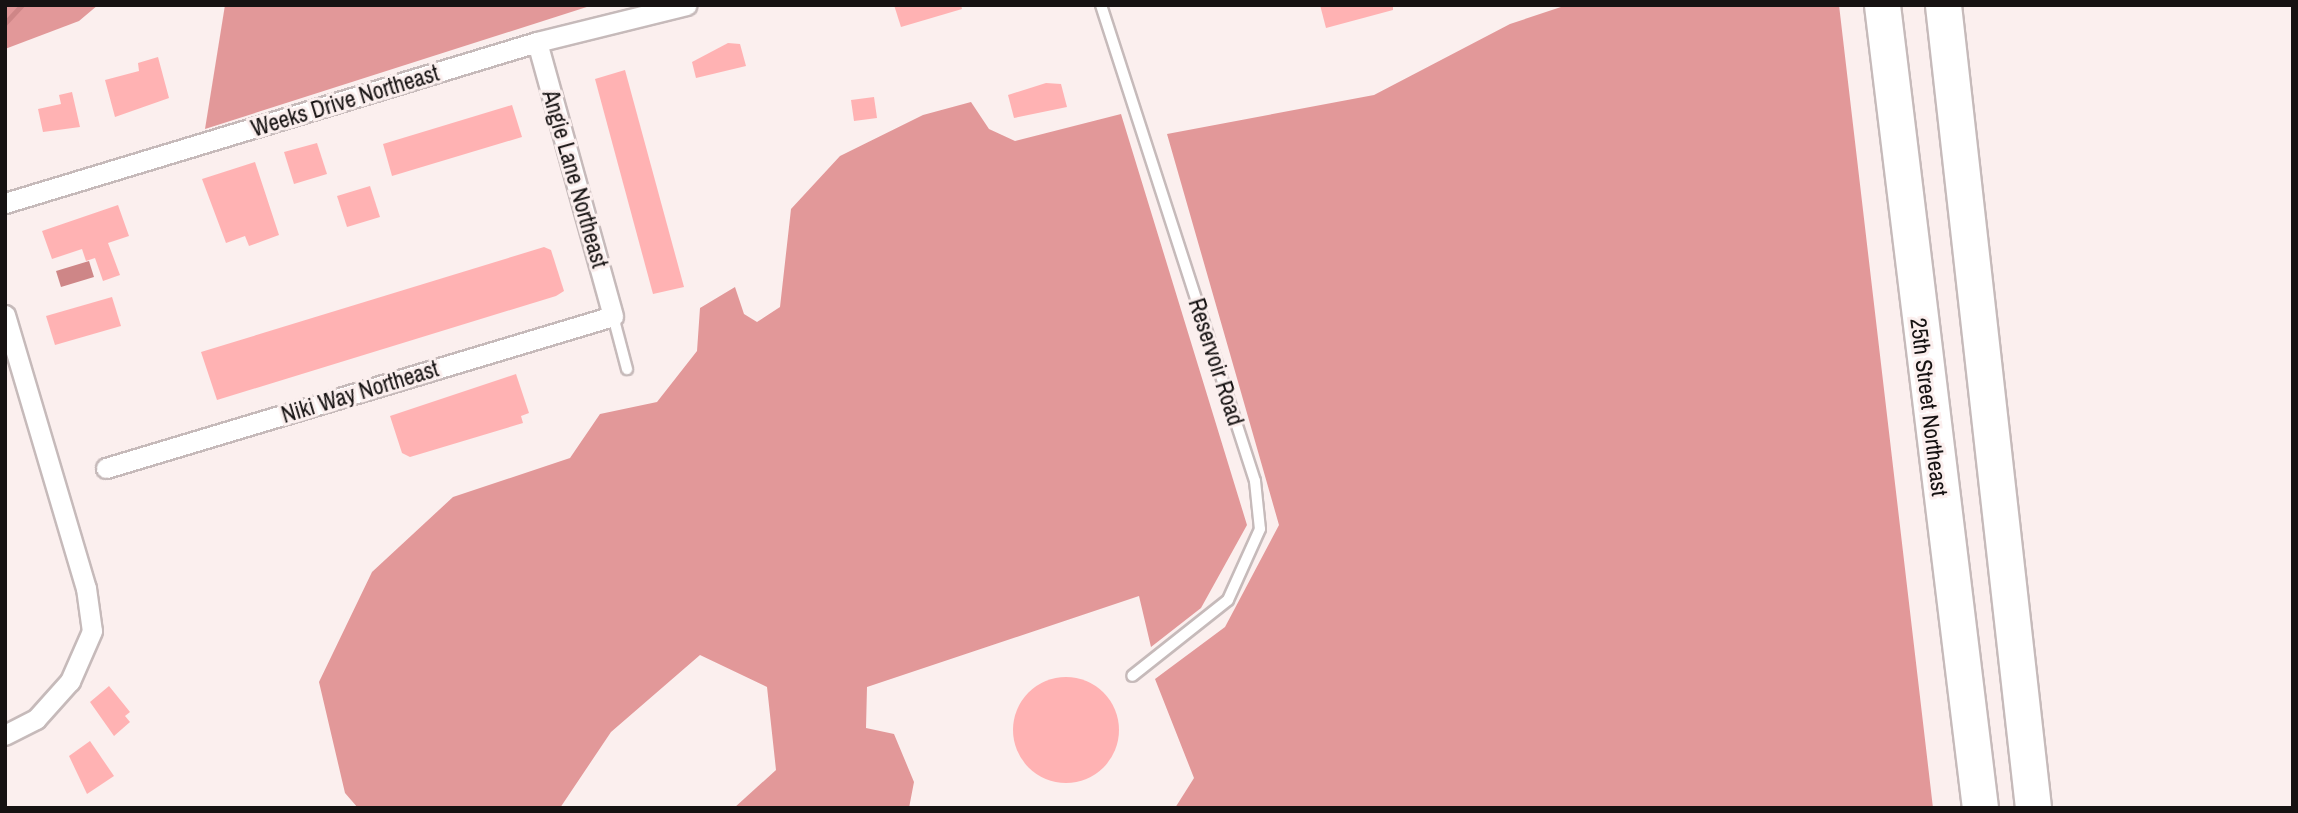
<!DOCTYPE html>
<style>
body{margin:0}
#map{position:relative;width:2298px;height:813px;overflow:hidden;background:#fbefee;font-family:"Archivo Narrow",sans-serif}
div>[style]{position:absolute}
.forest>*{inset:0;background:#e29899}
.water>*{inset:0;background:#ce8687}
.stream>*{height:5px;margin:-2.5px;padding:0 2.5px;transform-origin:2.5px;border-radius:2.5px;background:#ce8687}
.building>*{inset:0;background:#ffb2b3}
.round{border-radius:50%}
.roads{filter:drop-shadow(2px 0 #c6baba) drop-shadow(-2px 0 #c6baba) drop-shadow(0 2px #c6baba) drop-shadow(0 -2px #c6baba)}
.service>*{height:10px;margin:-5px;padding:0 5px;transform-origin:5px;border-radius:5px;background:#fff}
.minor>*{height:19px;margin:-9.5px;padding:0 9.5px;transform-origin:9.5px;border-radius:9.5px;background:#fff}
.motorway>*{height:35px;margin:-17.5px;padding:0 17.5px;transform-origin:17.5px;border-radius:17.5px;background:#fff}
span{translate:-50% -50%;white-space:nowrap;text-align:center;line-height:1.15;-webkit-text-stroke:6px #fbefee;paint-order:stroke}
.street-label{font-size:23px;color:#161212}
.frame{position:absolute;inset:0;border:7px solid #161212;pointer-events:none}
</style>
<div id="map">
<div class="forest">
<div style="clip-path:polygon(5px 5px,98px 5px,79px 21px,5px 49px)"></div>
<div style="clip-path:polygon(225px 5px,593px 5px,205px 129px)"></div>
<div style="clip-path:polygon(1567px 5px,1839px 5px,1933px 808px,1175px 808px,1194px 778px,1155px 679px,1225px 627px,1279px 525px,1167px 134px,1374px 95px,1510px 24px)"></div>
<div style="clip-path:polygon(971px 102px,989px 129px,1015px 141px,1121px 114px,1247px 525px,1201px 608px,1151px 647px,1139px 596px,867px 687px,866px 728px,894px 734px,914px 782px,909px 808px,734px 808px,776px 770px,767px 687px,700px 655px,611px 732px,560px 808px,358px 808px,345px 793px,319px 682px,372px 572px,453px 497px,570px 458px,600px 414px,657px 402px,697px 351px,700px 308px,735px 287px,744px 314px,757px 322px,780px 307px,791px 209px,840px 156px,923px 115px)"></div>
</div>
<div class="water">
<div style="clip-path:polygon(89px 261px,94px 277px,61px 287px,56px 271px)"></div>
</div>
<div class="stream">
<div style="left:5px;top:23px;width:25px;rotate:-47deg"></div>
</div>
<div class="building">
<div style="clip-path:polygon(894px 5px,961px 5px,962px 9px,901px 27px)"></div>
<div style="clip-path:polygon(1320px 5px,1393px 5px,1393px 10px,1326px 28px)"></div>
<div style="clip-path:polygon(728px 43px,740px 44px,746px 66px,696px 78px,692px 62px)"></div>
<div style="clip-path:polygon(158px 57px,169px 98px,115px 117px,105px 80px,139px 71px,138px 63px)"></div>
<div style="clip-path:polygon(625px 70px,684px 287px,653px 294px,595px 79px)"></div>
<div style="clip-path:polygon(1046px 83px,1061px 84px,1067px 107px,1014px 118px,1008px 95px)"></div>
<div style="clip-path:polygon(72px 92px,80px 127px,43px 132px,38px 109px,61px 104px,59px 95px)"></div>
<div style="clip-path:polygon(874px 97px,877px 118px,854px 121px,851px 100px)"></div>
<div style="clip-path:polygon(512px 105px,522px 137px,392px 176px,383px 144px)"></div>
<div style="clip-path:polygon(317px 143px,327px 174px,294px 184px,284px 152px)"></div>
<div style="clip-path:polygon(255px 162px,279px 235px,249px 246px,245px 236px,226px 243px,202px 179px)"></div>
<div style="clip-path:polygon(370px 186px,380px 217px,347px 227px,337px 196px)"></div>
<div style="clip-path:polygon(118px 205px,129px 236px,108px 243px,120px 275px,103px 281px,95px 258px,86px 261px,82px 249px,52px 259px,42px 231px)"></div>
<div style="clip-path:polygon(544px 247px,551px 250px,564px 291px,556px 296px,217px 400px,201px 352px)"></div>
<div style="clip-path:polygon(112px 297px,121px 326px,55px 345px,46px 316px)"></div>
<div style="clip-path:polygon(516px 374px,529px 413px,521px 416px,523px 423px,410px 457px,402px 453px,390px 416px)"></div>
<div class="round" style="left:1013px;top:677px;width:106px;height:106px"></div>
<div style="clip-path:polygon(109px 686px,130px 712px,125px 716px,130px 722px,114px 736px,90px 702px)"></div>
<div style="clip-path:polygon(90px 741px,114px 776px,87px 794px,69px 756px)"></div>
</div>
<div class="roads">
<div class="service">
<div style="left:1101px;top:5px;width:500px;rotate:72.07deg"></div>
<div style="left:1255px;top:481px;width:48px;rotate:84.1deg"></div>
<div style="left:1260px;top:529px;width:78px;rotate:114.3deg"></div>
<div style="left:1228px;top:600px;width:122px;rotate:141.6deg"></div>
<div style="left:613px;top:316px;width:55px;rotate:75.2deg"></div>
</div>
<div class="minor">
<div style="left:5px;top:203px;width:556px;rotate:-16.84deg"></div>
<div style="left:537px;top:42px;width:154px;rotate:-13.9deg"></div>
<div style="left:5px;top:315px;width:285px;rotate:73.5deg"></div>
<div style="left:86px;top:588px;width:43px;rotate:82.1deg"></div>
<div style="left:92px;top:631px;width:55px;rotate:113.7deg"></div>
<div style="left:70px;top:681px;width:51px;rotate:131.8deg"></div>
<div style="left:36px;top:719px;width:35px;rotate:153deg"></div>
<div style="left:106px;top:468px;width:529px;rotate:-16.69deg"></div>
<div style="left:613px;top:316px;width:284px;rotate:-105.5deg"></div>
</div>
<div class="motorway">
<div style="left:1882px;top:5px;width:809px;rotate:83.04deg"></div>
<div style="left:1943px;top:5px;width:808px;rotate:83.6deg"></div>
</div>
</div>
<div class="street-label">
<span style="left:345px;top:101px;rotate:-17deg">Weeks Drive Northeast</span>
<span style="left:575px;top:179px;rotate:74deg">Angie Lane Northeast</span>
<span style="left:1216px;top:362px;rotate:72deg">Reservoir Road</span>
<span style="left:360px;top:392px;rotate:-17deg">Niki Way Northeast</span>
<span style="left:1929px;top:407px;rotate:83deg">25th Street Northeast</span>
</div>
<div class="frame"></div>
</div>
